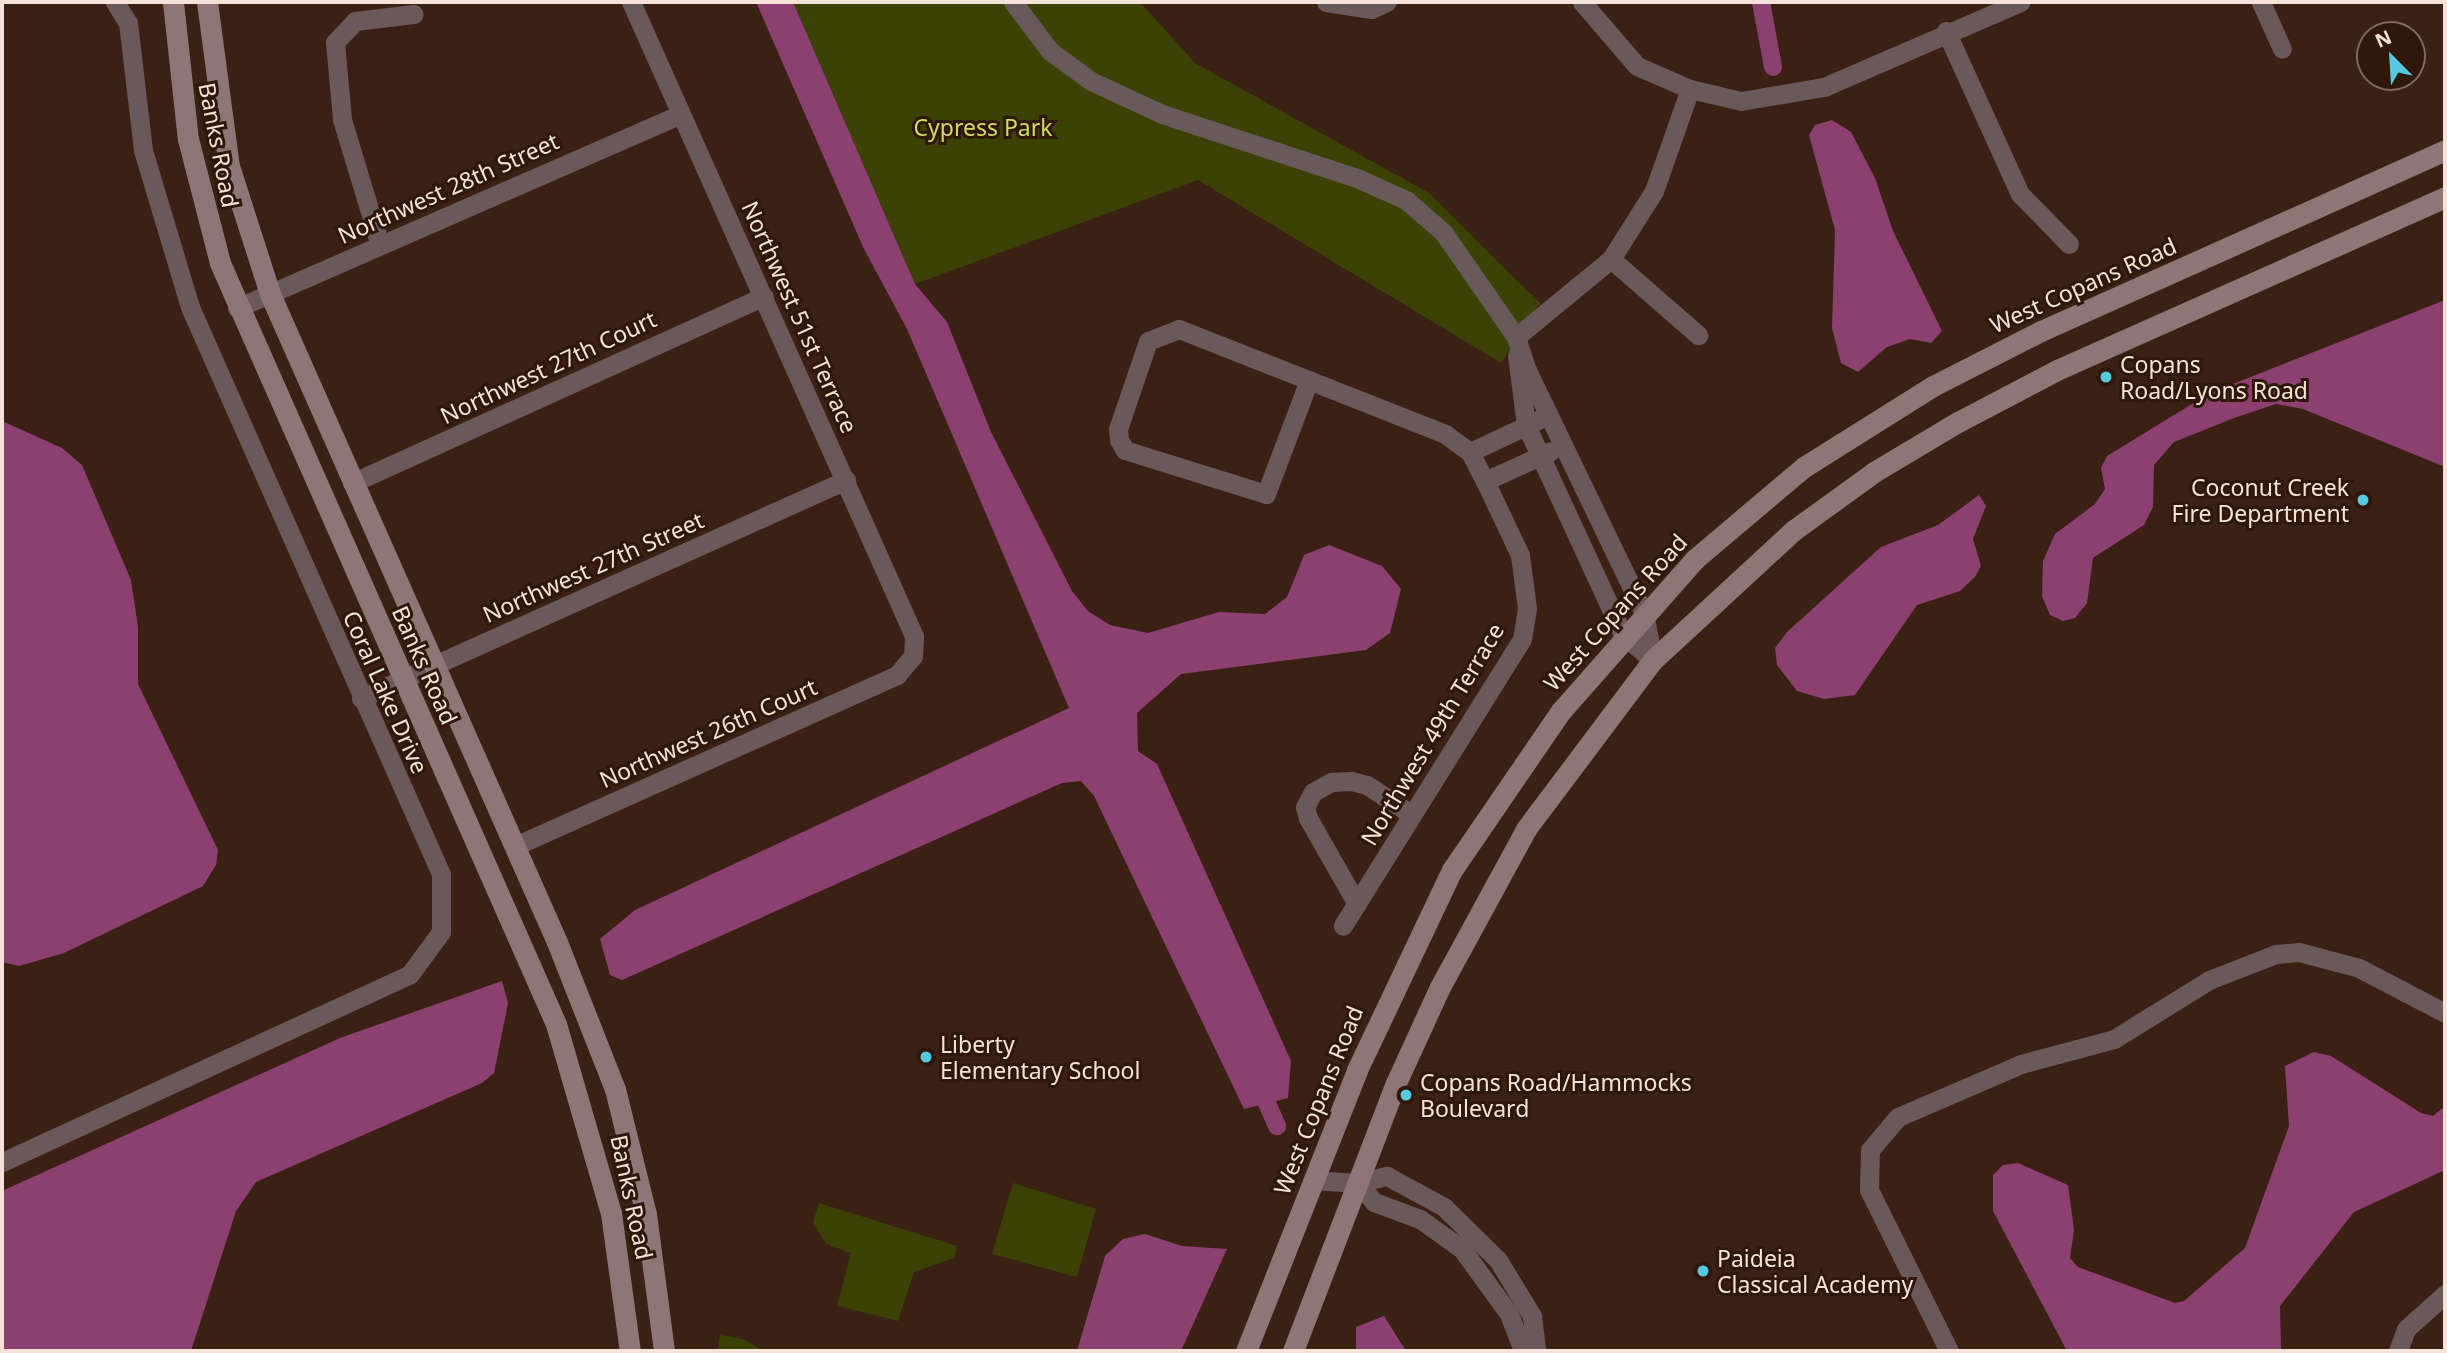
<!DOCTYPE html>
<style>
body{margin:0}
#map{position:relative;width:2447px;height:1353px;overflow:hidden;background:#3a2113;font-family:"Noto Sans",sans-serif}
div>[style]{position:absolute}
.green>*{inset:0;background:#3c4106}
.water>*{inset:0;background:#8b4070}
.canal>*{height:18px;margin:-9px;padding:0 9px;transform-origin:9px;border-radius:9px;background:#8b4070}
.street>*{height:19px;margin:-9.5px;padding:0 9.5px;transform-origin:9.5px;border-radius:9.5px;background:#69595a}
.secondary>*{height:21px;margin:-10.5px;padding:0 10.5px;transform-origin:10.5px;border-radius:10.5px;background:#8e7576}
.dots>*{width:19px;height:19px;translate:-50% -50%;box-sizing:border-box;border:4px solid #2f1709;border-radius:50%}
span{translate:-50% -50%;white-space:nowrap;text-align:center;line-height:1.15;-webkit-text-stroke:6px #2f1709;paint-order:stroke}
.park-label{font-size:23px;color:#cedc61}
.street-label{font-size:23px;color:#f5e3da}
.poi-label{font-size:23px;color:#f5e3da}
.left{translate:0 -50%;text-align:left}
.right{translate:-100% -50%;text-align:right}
.frame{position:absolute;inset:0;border:4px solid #f5e3da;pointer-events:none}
.north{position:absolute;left:2356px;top:21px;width:70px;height:70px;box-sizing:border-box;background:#2f1709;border:2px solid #7e695d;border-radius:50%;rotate:336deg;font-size:19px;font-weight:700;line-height:28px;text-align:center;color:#f5e3da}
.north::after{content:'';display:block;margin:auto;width:24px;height:32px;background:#56c9e1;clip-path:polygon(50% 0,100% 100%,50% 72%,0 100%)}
</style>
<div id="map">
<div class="green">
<div style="clip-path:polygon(793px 2px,1140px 2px,1195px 63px,1429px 193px,1540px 303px,1501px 363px,1198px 180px,915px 284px)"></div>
<div style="clip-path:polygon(1013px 1183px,1096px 1209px,1077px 1277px,992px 1254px)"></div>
<div style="clip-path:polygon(819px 1203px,957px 1246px,954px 1258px,914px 1272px,898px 1321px,837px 1306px,851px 1253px,826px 1244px,813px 1222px)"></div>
<div style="clip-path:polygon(720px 1335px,743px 1339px,764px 1351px,718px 1351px)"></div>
</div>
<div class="water">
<div style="clip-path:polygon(756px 2px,793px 2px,915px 284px,947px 322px,991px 432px,1072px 591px,1088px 611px,1110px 625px,1148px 633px,1219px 612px,1265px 614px,1287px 597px,1304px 555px,1329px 545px,1382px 566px,1401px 589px,1390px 633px,1366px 650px,1181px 674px,1137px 713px,1138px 751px,1157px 764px,1291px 1061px,1288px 1098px,1244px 1109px,1094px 796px,1081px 781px,1062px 783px,622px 980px,610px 975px,600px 939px,635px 910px,1069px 708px,907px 329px,864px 249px)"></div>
<div style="clip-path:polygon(1832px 120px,1851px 132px,1875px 178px,1893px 231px,1942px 331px,1931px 343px,1910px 339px,1887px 347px,1858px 372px,1841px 363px,1832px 328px,1835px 230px,1809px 135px,1815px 125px)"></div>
<div style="clip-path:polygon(2445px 300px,2445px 467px,2303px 409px,2276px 404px,2234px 418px,2174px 442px,2154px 465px,2153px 507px,2144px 525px,2093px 558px,2087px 603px,2075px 618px,2063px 621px,2050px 615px,2042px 596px,2043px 561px,2055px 534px,2095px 504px,2105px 489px,2101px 468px,2107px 456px,2210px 393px)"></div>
<div style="clip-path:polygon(2px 421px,62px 448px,82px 465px,131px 580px,138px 627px,138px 684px,218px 850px,216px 865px,203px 886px,64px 953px,19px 966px,2px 962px)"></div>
<div style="clip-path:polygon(1979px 495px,1986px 506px,1973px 539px,1981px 566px,1975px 577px,1960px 591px,1917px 605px,1855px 695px,1824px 699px,1797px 691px,1777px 665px,1775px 648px,1787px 632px,1881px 547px,1938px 525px)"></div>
<div style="clip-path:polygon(502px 981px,508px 1003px,494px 1073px,482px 1083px,256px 1182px,236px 1211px,191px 1351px,2px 1351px,2px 1191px,340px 1038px)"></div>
<div style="clip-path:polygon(2314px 1052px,2331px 1056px,2421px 1113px,2433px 1116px,2445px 1106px,2445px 1170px,2354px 1212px,2280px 1306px,2281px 1351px,2067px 1351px,1993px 1211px,1993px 1175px,2003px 1165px,2018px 1163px,2068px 1185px,2074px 1230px,2070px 1258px,2078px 1267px,2175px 1303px,2184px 1301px,2245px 1248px,2289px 1126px,2285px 1066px)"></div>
<div style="clip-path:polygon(1145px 1234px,1182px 1246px,1227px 1249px,1181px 1351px,1077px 1351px,1105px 1256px,1123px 1239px)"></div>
<div style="clip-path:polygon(1384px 1316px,1406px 1351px,1356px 1351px,1356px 1327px)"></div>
</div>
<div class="canal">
<div style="left:1761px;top:2px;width:66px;rotate:79.5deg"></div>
<div style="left:1259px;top:1085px;width:45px;rotate:66.3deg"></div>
</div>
<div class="street">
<div style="left:1013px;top:2px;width:61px;rotate:52.9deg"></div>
<div style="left:1050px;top:51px;width:51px;rotate:36.2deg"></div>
<div style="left:1091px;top:81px;width:78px;rotate:24.9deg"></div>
<div style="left:1162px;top:114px;width:205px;rotate:18.2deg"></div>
<div style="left:1357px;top:178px;width:54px;rotate:24.2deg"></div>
<div style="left:1406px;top:200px;width:49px;rotate:40.9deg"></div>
<div style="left:1443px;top:232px;width:128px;rotate:55.2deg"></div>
<div style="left:1516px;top:337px;width:35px;rotate:72deg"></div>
<div style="left:1527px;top:370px;width:270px;rotate:64.3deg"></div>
<div style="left:1644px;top:613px;width:48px;rotate:79.2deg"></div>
<div style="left:1326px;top:2px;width:46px;rotate:8.8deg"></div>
<div style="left:1371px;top:9px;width:17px;rotate:-24deg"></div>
<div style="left:1582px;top:2px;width:84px;rotate:49.3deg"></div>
<div style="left:1637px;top:66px;width:58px;rotate:23.5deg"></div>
<div style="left:1690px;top:89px;width:52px;rotate:13.2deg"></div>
<div style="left:1741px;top:101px;width:84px;rotate:-9.6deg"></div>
<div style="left:1824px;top:87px;width:214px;rotate:-23.4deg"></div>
<div style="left:2261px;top:2px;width:51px;rotate:65.9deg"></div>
<div style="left:1946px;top:31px;width:179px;rotate:65.6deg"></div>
<div style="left:2020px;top:194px;width:70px;rotate:45.6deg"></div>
<div style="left:380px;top:245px;width:132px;rotate:-106.8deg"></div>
<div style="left:342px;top:119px;width:77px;rotate:-95.2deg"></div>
<div style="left:335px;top:42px;width:29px;rotate:-46deg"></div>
<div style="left:355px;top:21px;width:59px;rotate:-6.8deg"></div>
<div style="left:1611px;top:259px;width:116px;rotate:41.1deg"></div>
<div style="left:237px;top:308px;width:484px;rotate:-23.6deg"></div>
<div style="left:1516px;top:337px;width:123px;rotate:-39.4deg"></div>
<div style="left:1611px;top:259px;width:80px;rotate:-57.7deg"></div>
<div style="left:1654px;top:191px;width:108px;rotate:-70.6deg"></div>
<div style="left:1517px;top:355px;width:71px;rotate:82.7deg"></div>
<div style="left:1526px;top:425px;width:231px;rotate:65.2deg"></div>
<div style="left:1623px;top:635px;width:39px;rotate:40deg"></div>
<div style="left:1309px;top:380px;width:122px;rotate:110.7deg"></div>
<div style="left:1266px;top:494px;width:148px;rotate:-162.7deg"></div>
<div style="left:1125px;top:450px;width:12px;rotate:-121deg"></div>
<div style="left:1119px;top:440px;width:11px;rotate:-95deg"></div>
<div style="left:1118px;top:429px;width:93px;rotate:-71.2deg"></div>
<div style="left:1148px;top:341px;width:33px;rotate:-21deg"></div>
<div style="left:1179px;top:329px;width:286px;rotate:21.5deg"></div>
<div style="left:1445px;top:434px;width:31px;rotate:36deg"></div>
<div style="left:1470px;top:452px;width:33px;rotate:63deg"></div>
<div style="left:1485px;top:481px;width:82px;rotate:64.7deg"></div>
<div style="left:1520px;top:555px;width:53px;rotate:82.5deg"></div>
<div style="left:1527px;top:608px;width:31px;rotate:99deg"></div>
<div style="left:1522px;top:639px;width:338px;rotate:122deg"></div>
<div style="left:1470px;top:452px;width:75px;rotate:-25.2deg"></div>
<div style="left:1485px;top:481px;width:72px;rotate:-24.4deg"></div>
<div style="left:352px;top:483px;width:452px;rotate:-24.4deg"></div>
<div style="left:361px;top:698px;width:532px;rotate:-24.2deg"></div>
<div style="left:515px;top:846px;width:419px;rotate:-24.1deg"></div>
<div style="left:897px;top:675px;width:25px;rotate:-50deg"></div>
<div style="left:913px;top:656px;width:20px;rotate:-87deg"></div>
<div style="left:914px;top:636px;width:694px;rotate:-114.05deg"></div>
<div style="left:1357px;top:904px;width:99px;rotate:-119.7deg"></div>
<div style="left:1308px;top:818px;width:11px;rotate:-105deg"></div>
<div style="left:1305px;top:807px;width:17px;rotate:-62deg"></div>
<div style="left:1313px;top:792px;width:21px;rotate:-29deg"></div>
<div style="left:1331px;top:782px;width:20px;rotate:-3deg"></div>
<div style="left:1351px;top:781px;width:16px;rotate:14deg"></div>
<div style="left:1367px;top:785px;width:54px;rotate:33.7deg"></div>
<div style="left:2px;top:1162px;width:449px;rotate:-24.7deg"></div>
<div style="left:410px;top:974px;width:52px;rotate:-53.6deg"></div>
<div style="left:441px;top:932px;width:58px;rotate:-90deg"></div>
<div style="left:441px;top:874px;width:620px;rotate:-113.88deg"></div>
<div style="left:190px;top:307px;width:164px;rotate:-106.7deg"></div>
<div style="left:143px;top:150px;width:128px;rotate:-96.7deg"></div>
<div style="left:128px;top:23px;width:25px;rotate:-122deg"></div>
<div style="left:1313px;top:1180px;width:45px;rotate:3.8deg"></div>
<div style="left:1358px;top:1183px;width:30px;rotate:-14deg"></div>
<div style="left:1387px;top:1176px;width:65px;rotate:28.5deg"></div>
<div style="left:1444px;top:1207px;width:76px;rotate:44.5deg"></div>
<div style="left:1498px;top:1260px;width:66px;rotate:58.7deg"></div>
<div style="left:1532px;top:1316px;width:35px;rotate:83deg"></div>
<div style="left:1358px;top:1183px;width:25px;rotate:50deg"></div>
<div style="left:1374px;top:1202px;width:49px;rotate:20.3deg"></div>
<div style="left:1420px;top:1219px;width:52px;rotate:35.5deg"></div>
<div style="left:1462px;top:1249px;width:80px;rotate:54.1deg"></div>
<div style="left:1509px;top:1314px;width:40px;rotate:69deg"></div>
<div style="left:1949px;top:1351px;width:180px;rotate:-116.4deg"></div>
<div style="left:1869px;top:1190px;width:40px;rotate:-88.6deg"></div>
<div style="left:1870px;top:1150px;width:43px;rotate:-49.7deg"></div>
<div style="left:1898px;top:1117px;width:134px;rotate:-23.3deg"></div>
<div style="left:2021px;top:1064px;width:96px;rotate:-15deg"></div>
<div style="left:2114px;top:1039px;width:112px;rotate:-31.8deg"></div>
<div style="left:2209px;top:980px;width:72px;rotate:-21.2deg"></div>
<div style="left:2276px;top:954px;width:23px;rotate:-5deg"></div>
<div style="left:2299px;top:952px;width:62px;rotate:14.9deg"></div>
<div style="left:2359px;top:968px;width:97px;rotate:27.6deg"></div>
<div style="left:2398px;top:1351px;width:23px;rotate:-70deg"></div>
<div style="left:2406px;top:1329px;width:52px;rotate:-41.9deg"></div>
</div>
<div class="secondary">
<div style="left:173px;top:2px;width:138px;rotate:83.8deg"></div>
<div style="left:188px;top:139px;width:128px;rotate:75.5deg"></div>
<div style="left:220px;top:263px;width:832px;rotate:66.18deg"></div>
<div style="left:556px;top:1024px;width:197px;rotate:73.8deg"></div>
<div style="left:611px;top:1213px;width:139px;rotate:82.2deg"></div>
<div style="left:207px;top:2px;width:165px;rotate:82.4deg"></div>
<div style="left:229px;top:166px;width:134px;rotate:72.2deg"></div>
<div style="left:270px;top:294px;width:709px;rotate:66.11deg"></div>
<div style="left:557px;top:942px;width:158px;rotate:68.5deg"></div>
<div style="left:615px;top:1089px;width:129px;rotate:76.1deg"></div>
<div style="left:646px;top:1214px;width:138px;rotate:82.5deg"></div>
<div style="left:1246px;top:1351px;width:302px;rotate:-68.4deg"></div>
<div style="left:1357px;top:1070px;width:221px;rotate:-64.6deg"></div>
<div style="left:1452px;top:870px;width:193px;rotate:-55.6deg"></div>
<div style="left:1561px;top:711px;width:203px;rotate:-48.6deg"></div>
<div style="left:1695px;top:559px;width:143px;rotate:-40.2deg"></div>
<div style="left:1804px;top:467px;width:152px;rotate:-32.1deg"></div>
<div style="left:1933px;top:386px;width:121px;rotate:-27deg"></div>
<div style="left:2041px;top:331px;width:443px;rotate:-24.1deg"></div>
<div style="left:1293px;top:1351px;width:287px;rotate:-69deg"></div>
<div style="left:1396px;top:1083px;width:106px;rotate:-65.4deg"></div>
<div style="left:1440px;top:987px;width:180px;rotate:-61.4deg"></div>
<div style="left:1526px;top:829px;width:211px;rotate:-53.1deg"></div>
<div style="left:1653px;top:660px;width:192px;rotate:-42.7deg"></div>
<div style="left:1794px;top:530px;width:99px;rotate:-35.9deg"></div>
<div style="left:1874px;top:472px;width:98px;rotate:-30.8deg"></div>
<div style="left:1958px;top:422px;width:112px;rotate:-27.7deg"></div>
<div style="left:2057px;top:370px;width:425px;rotate:-24deg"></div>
</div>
<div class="dots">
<div style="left:2106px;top:377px;background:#56c9e1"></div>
<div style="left:2363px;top:500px;background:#56c9e1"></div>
<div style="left:926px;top:1057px;background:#56c9e1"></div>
<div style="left:1406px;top:1095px;background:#56c9e1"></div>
<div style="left:1703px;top:1271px;background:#56c9e1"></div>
</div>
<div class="park-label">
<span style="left:983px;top:127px">Cypress Park</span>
</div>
<div class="street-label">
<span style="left:219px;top:145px;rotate:79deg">Banks Road</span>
<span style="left:448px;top:188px;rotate:-24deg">Northwest 28th Street</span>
<span style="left:2083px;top:285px;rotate:-24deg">West Copans Road</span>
<span style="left:800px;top:317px;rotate:66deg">Northwest 51st Terrace</span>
<span style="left:548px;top:367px;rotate:-25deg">Northwest 27th Court</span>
<span style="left:593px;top:567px;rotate:-24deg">Northwest 27th Street</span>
<span style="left:1615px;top:612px;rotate:-48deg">West Copans Road</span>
<span style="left:425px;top:665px;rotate:66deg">Banks Road</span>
<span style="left:386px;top:692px;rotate:66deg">Coral Lake Drive</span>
<span style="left:708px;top:733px;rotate:-24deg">Northwest 26th Court</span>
<span style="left:1432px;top:734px;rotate:-59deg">Northwest 49th Terrace</span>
<span style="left:1318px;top:1100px;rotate:-68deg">West Copans Road</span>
<span style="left:632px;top:1197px;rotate:78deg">Banks Road</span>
</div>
<div class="poi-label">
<span class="left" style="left:2120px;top:377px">Copans<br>Road/Lyons Road</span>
<span class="right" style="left:2349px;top:500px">Coconut Creek<br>Fire Department</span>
<span class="left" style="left:940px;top:1057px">Liberty<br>Elementary School</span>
<span class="left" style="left:1420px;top:1095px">Copans Road/Hammocks<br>Boulevard</span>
<span class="left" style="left:1717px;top:1271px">Paideia<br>Classical Academy</span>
</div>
<div class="frame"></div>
<div class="north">N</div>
</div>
